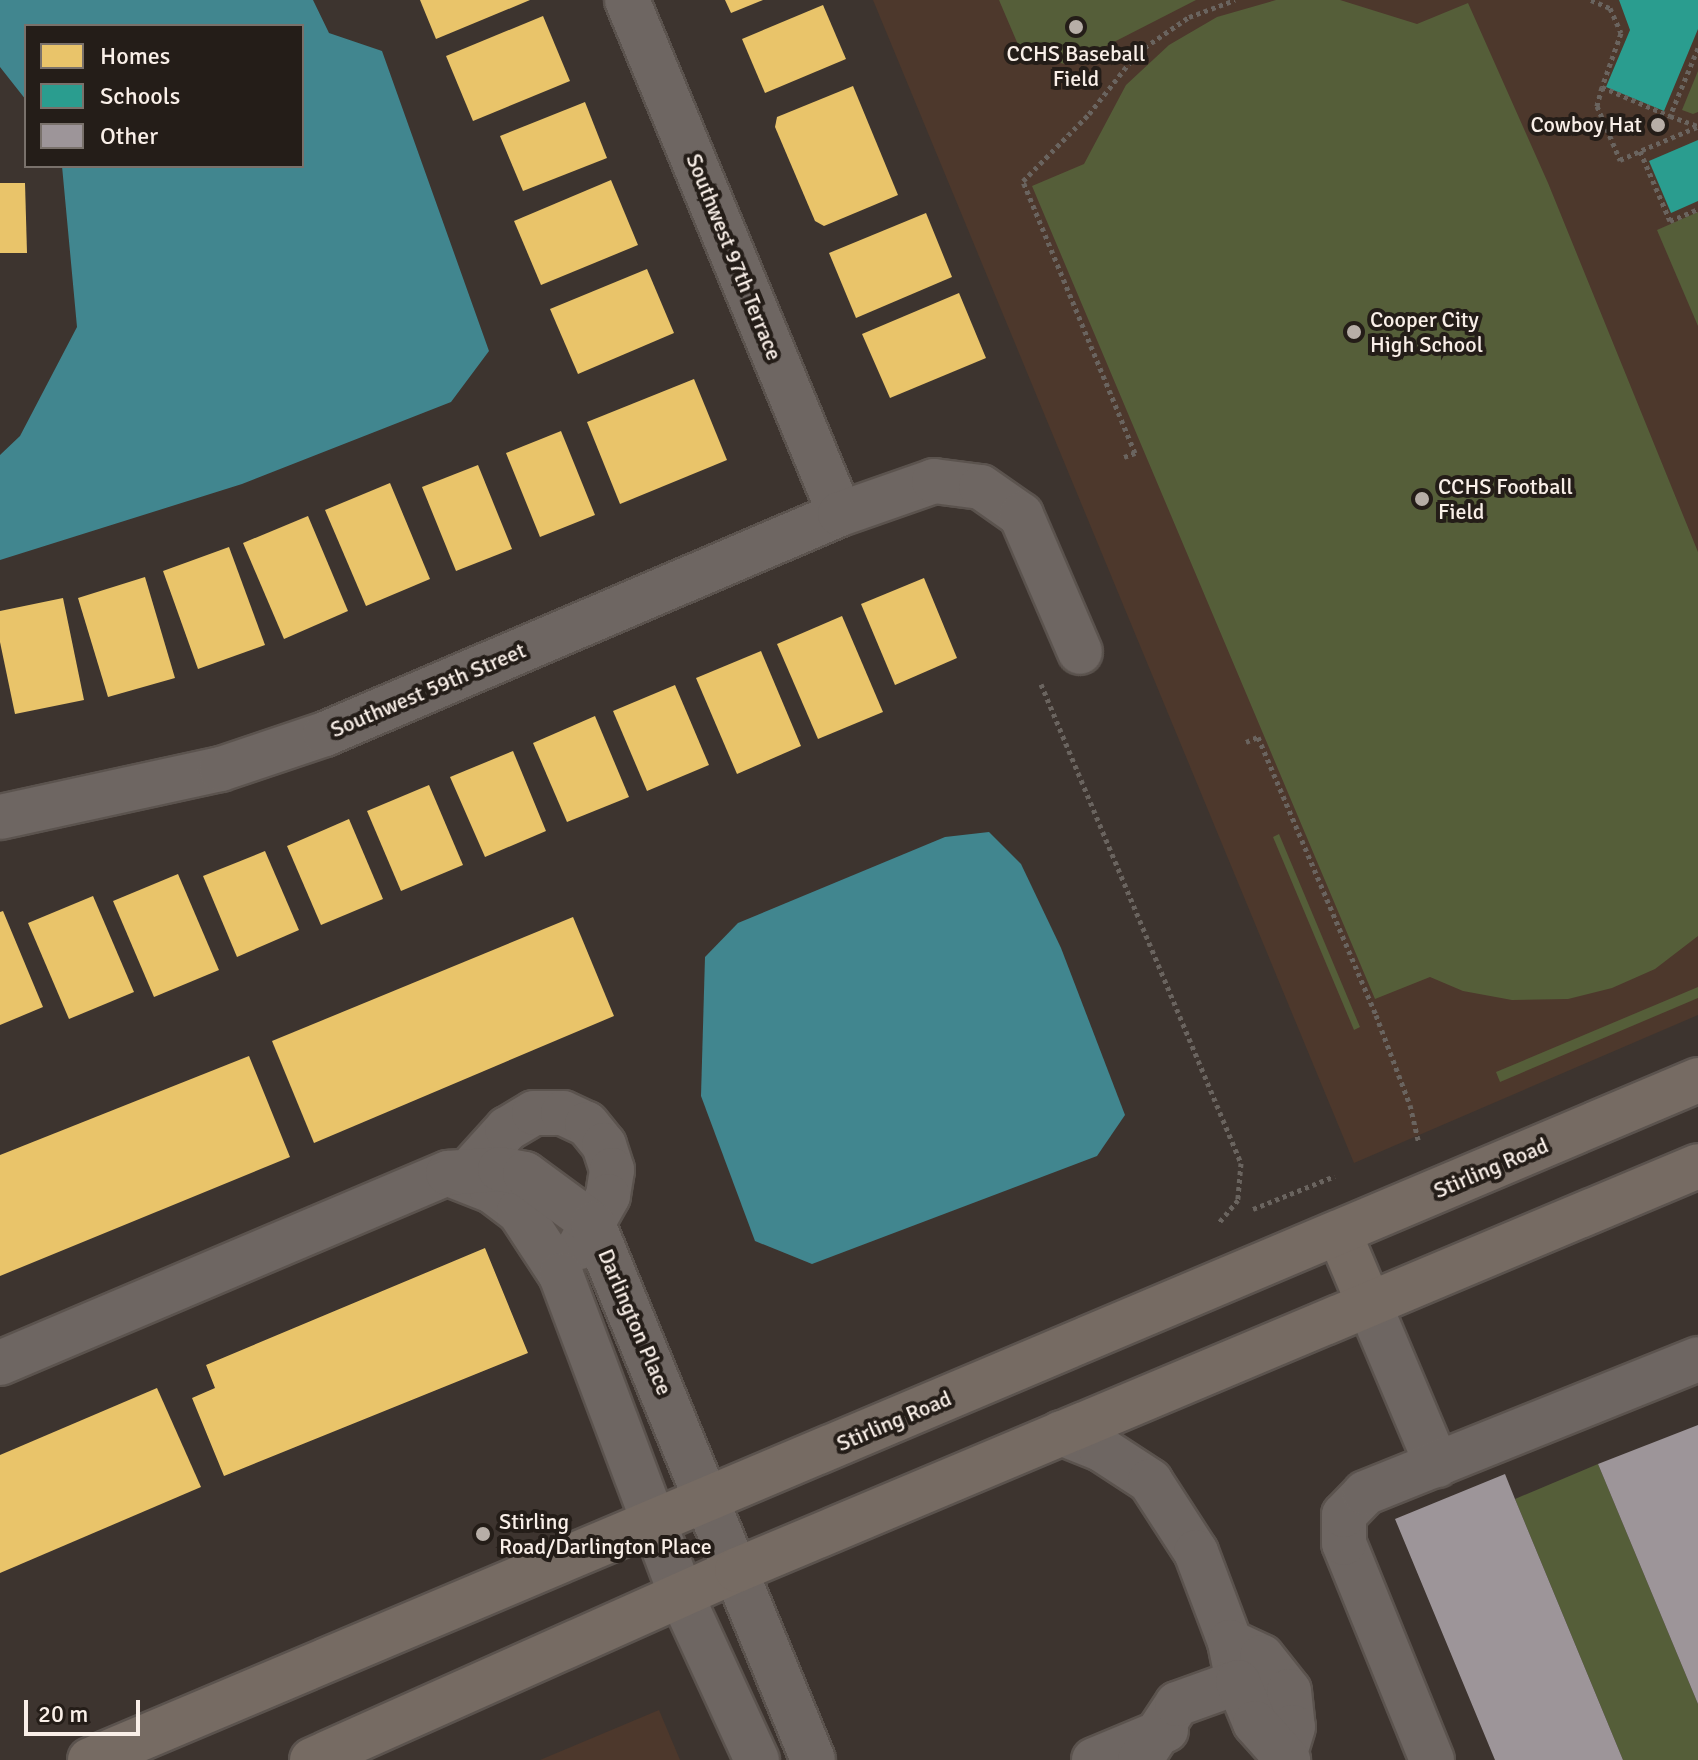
<!DOCTYPE html>
<style>
body{margin:0}
#map{position:relative;width:1698px;height:1760px;overflow:hidden;background:#3d342f;font-family:Signika,sans-serif}
div>[style]{position:absolute}
.built>*{inset:0;background:#4d382c}
.green>*{inset:0;background:#555e39}
.water>*{inset:0;background:#41868f}
.homes>*{inset:0;background:#e9c46a}
.schools>*{inset:0;background:#2a9d8f}
.building>*{inset:0;background:#9d9599}
.path>*{height:5px;margin-top:-2.5px;transform-origin:0;background:repeating-linear-gradient(90deg,#6a645f 0 4px,transparent 0 8px)}
.roads{filter:drop-shadow(2px 0 #5b534e) drop-shadow(-2px 0 #5b534e) drop-shadow(0 2px #5b534e) drop-shadow(0 -2px #5b534e)}
.minor>*{height:44px;margin:-22px;padding:0 22px;transform-origin:22px;border-radius:22px;background:#6e6662}
.major>*{height:44px;margin:-22px;padding:0 22px;transform-origin:22px;border-radius:22px;background:#766b63}
.dots>*{width:22px;height:22px;translate:-50% -50%;box-sizing:border-box;border:4px solid #241d18;border-radius:50%}
span{translate:-50% -50%;white-space:nowrap;text-align:center;line-height:1.15;-webkit-text-stroke:8px #241d18;paint-order:stroke}
.poi-label{font-size:22px;color:#f9efe8}
.right{translate:-100% -50%;text-align:right}
.left{translate:0 -50%;text-align:left}
.street-label{font-size:22px;color:#f9efe8}
.legend{position:absolute;left:24px;top:24px;width:280px;height:144px;box-sizing:border-box;background:#241d18;border:2px solid #79716b;margin:0;padding:10px 14px;list-style:none;font-size:24px;color:#f9efe8}
.legend li{display:flex;align-items:center;gap:16px;height:40px}
.legend b{width:40px;border:2px solid #79716b}
.scale{position:absolute;left:24px;top:1700px;width:116px;height:36px;box-sizing:border-box;border:4px solid #f9efe8;border-top:0;padding-left:10px;font-size:24px;line-height:28px;white-space:nowrap;color:#f9efe8;-webkit-text-stroke:6px #241d18;paint-order:stroke}
</style>
<div id="map">
<div class="built">
<div style="clip-path:polygon(873px 0,1698px 0,1698px 1015px,1354px 1163px)"></div>
<div style="clip-path:polygon(659px 1710px,680px 1760px,540px 1760px)"></div>
</div>
<div class="green">
<div style="clip-path:polygon(999px 0,1196px 0,1069px 65px,1022px 54px)"></div>
<div style="clip-path:polygon(1276px 0,1340px 0,1417px 24px,1468px 3px,1548px 183px,1698px 552px,1698px 936px,1655px 969px,1612px 988px,1568px 999px,1512px 1000px,1463px 991px,1430px 977px,1375px 999px,1032px 186px,1084px 164px,1126px 85px,1169px 45px,1217px 17px)"></div>
<div style="clip-path:polygon(1698px 71px,1698px 112px,1693px 114px,1682px 110px)"></div>
<div style="clip-path:polygon(1698px 212px,1698px 326px,1657px 230px)"></div>
<div style="clip-path:polygon(1279px 834px,1360px 1027px,1354px 1030px,1273px 837px)"></div>
<div style="clip-path:polygon(1698px 987px,1698px 998px,1500px 1082px,1496px 1072px)"></div>
<div style="clip-path:polygon(1598px 1464px,1698px 1704px,1698px 1760px,1623px 1760px,1515px 1499px)"></div>
</div>
<div class="water">
<div style="clip-path:polygon(0 0,313px 0,329px 33px,382px 51px,489px 351px,451px 402px,242px 484px,0 560px,0 455px,20px 436px,77px 327px,62px 166px,302px 166px,302px 26px,26px 26px,26px 100px,0 67px)"></div>
<div style="clip-path:polygon(989px 832px,1021px 864px,1061px 948px,1125px 1115px,1097px 1156px,812px 1264px,755px 1241px,701px 1096px,705px 957px,738px 923px,945px 837px)"></div>
</div>
<div class="homes">
<div style="clip-path:polygon(420px 0,530px 0,436px 39px)"></div>
<div style="clip-path:polygon(725px 0,763px 0,731px 13px)"></div>
<div style="clip-path:polygon(823px 5px,846px 59px,765px 93px,742px 39px)"></div>
<div style="clip-path:polygon(543px 16px,570px 81px,473px 121px,446px 56px)"></div>
<div style="clip-path:polygon(853px 86px,898px 195px,824px 226px,815px 221px,775px 127px,777px 117px)"></div>
<div style="clip-path:polygon(585px 102px,607px 158px,523px 191px,500px 136px)"></div>
<div style="clip-path:polygon(611px 180px,638px 245px,541px 285px,514px 221px)"></div>
<div style="clip-path:polygon(0 183px,25px 183px,27px 253px,0 253px)"></div>
<div style="clip-path:polygon(926px 213px,952px 277px,856px 318px,829px 253px)"></div>
<div style="clip-path:polygon(647px 269px,674px 333px,578px 374px,550px 309px)"></div>
<div style="clip-path:polygon(959px 293px,986px 358px,890px 398px,862px 334px)"></div>
<div style="clip-path:polygon(694px 379px,727px 460px,620px 504px,587px 422px)"></div>
<div style="clip-path:polygon(561px 431px,595px 515px,540px 537px,506px 453px)"></div>
<div style="clip-path:polygon(478px 465px,512px 549px,456px 571px,422px 487px)"></div>
<div style="clip-path:polygon(390px 483px,430px 579px,366px 606px,325px 510px)"></div>
<div style="clip-path:polygon(308px 516px,348px 611px,284px 639px,243px 543px)"></div>
<div style="clip-path:polygon(229px 547px,265px 645px,198px 669px,163px 571px)"></div>
<div style="clip-path:polygon(145px 577px,175px 678px,108px 697px,78px 598px)"></div>
<div style="clip-path:polygon(924px 578px,957px 658px,895px 685px,861px 604px)"></div>
<div style="clip-path:polygon(63px 598px,84px 700px,15px 714px,0 642px,0 611px)"></div>
<div style="clip-path:polygon(842px 616px,883px 712px,818px 739px,777px 644px)"></div>
<div style="clip-path:polygon(761px 651px,801px 746px,737px 774px,696px 678px)"></div>
<div style="clip-path:polygon(675px 685px,709px 765px,647px 791px,613px 711px)"></div>
<div style="clip-path:polygon(595px 716px,629px 797px,567px 822px,533px 743px)"></div>
<div style="clip-path:polygon(513px 751px,546px 831px,485px 857px,450px 777px)"></div>
<div style="clip-path:polygon(429px 785px,463px 865px,401px 891px,367px 811px)"></div>
<div style="clip-path:polygon(349px 819px,383px 899px,321px 925px,287px 846px)"></div>
<div style="clip-path:polygon(265px 851px,299px 930px,237px 957px,203px 876px)"></div>
<div style="clip-path:polygon(178px 874px,219px 970px,154px 997px,113px 901px)"></div>
<div style="clip-path:polygon(93px 896px,134px 992px,69px 1019px,28px 923px)"></div>
<div style="clip-path:polygon(3px 911px,43px 1007px,0 1025px,0 912px)"></div>
<div style="clip-path:polygon(573px 917px,614px 1016px,314px 1143px,272px 1041px)"></div>
<div style="clip-path:polygon(249px 1056px,290px 1157px,0 1276px,0 1155px)"></div>
<div style="clip-path:polygon(485px 1248px,528px 1353px,224px 1476px,192px 1398px,215px 1388px,206px 1365px)"></div>
<div style="clip-path:polygon(157px 1388px,201px 1487px,0 1573px,0 1455px)"></div>
</div>
<div class="schools">
<div style="clip-path:polygon(1619px 0,1698px 0,1698px 29px,1664px 111px,1606px 87px,1630px 30px)"></div>
<div style="clip-path:polygon(1698px 140px,1698px 201px,1671px 213px,1649px 161px)"></div>
</div>
<div class="building">
<div style="clip-path:polygon(1698px 1425px,1698px 1704px,1598px 1464px)"></div>
<div style="clip-path:polygon(1505px 1474px,1515px 1499px,1623px 1760px,1495px 1760px,1395px 1519px)"></div>
</div>
<div class="path">
<div style="left:1591px;top:0;width:21px;rotate:23deg"></div>
<div style="left:1610px;top:8px;width:27px;rotate:66deg"></div>
<div style="left:1621px;top:33px;width:57px;rotate:109.4deg"></div>
<div style="left:1602px;top:87px;width:74px;rotate:23.1deg"></div>
<div style="left:1698px;top:48px;width:74px;rotate:112.4deg"></div>
<div style="left:1670px;top:116px;width:30px;rotate:20deg"></div>
<div style="left:1602px;top:87px;width:20px;rotate:105deg"></div>
<div style="left:1597px;top:106px;width:59px;rotate:66.9deg"></div>
<div style="left:1620px;top:160px;width:22px;rotate:-24deg"></div>
<div style="left:1697px;top:127px;width:62px;rotate:157.2deg"></div>
<div style="left:1640px;top:151px;width:76px;rotate:66.8deg"></div>
<div style="left:1670px;top:221px;width:30px;rotate:-23deg"></div>
<div style="left:1124px;top:457px;width:12px;rotate:-20deg"></div>
<div style="left:1135px;top:453px;width:294px;rotate:-112.4deg"></div>
<div style="left:1023px;top:181px;width:94px;rotate:-45.4deg"></div>
<div style="left:1089px;top:114px;width:79px;rotate:-51.7deg"></div>
<div style="left:1138px;top:52px;width:62px;rotate:-34.5deg"></div>
<div style="left:1189px;top:17px;width:49px;rotate:-20.3deg"></div>
<div style="left:1041px;top:684px;width:519px;rotate:67.34deg"></div>
<div style="left:1241px;top:1163px;width:37px;rotate:95deg"></div>
<div style="left:1238px;top:1200px;width:30px;rotate:130deg"></div>
<div style="left:1246px;top:742px;width:13px;rotate:-23deg"></div>
<div style="left:1258px;top:737px;width:302px;rotate:67deg"></div>
<div style="left:1376px;top:1015px;width:96px;rotate:69.3deg"></div>
<div style="left:1410px;top:1105px;width:37px;rotate:77deg"></div>
<div style="left:1253px;top:1209px;width:88px;rotate:-21.9deg"></div>
</div>
<div class="roads">
<div class="minor">
<div style="left:627px;top:0;width:556px;rotate:67.49deg"></div>
<div style="left:0;top:817px;width:226px;rotate:-12.3deg"></div>
<div style="left:221px;top:769px;width:110px;rotate:-18.6deg"></div>
<div style="left:325px;top:734px;width:560px;rotate:-23.13deg"></div>
<div style="left:840px;top:514px;width:100px;rotate:-19.3deg"></div>
<div style="left:934px;top:481px;width:47px;rotate:7.3deg"></div>
<div style="left:981px;top:487px;width:49px;rotate:35deg"></div>
<div style="left:1021px;top:515px;width:149px;rotate:66.7deg"></div>
<div style="left:469px;top:1171px;width:57px;rotate:-47.9deg"></div>
<div style="left:507px;top:1129px;width:31px;rotate:-31deg"></div>
<div style="left:534px;top:1113px;width:29px"></div>
<div style="left:563px;top:1113px;width:26px;rotate:25deg"></div>
<div style="left:587px;top:1124px;width:27px;rotate:51deg"></div>
<div style="left:604px;top:1145px;width:26px;rotate:72deg"></div>
<div style="left:612px;top:1170px;width:26px;rotate:99deg"></div>
<div style="left:608px;top:1196px;width:59px;rotate:119.6deg"></div>
<div style="left:454px;top:1176px;width:41px;rotate:21.5deg"></div>
<div style="left:492px;top:1191px;width:34px;rotate:37deg"></div>
<div style="left:519px;top:1211px;width:77px;rotate:56.7deg"></div>
<div style="left:561px;top:1275px;width:342px;rotate:69.4deg"></div>
<div style="left:681px;top:1595px;width:182px;rotate:65.3deg"></div>
<div style="left:1369px;top:1304px;width:175px;rotate:67.1deg"></div>
<div style="left:0;top:1363px;width:487px;rotate:-23deg"></div>
<div style="left:448px;top:1173px;width:52px;rotate:-4.4deg"></div>
<div style="left:500px;top:1169px;width:25px;rotate:11deg"></div>
<div style="left:525px;top:1174px;width:84px;rotate:36.3deg"></div>
<div style="left:593px;top:1224px;width:579px;rotate:67.68deg"></div>
<div style="left:1061px;top:1433px;width:43px;rotate:21.8deg"></div>
<div style="left:1101px;top:1449px;width:59px;rotate:33.1deg"></div>
<div style="left:1150px;top:1481px;width:85px;rotate:57.1deg"></div>
<div style="left:1196px;top:1552px;width:96px;rotate:69.3deg"></div>
<div style="left:1230px;top:1642px;width:41px;rotate:78.7deg"></div>
<div style="left:1230px;top:1642px;width:35px;rotate:25deg"></div>
<div style="left:1262px;top:1657px;width:43px;rotate:51.5deg"></div>
<div style="left:1289px;top:1691px;width:36px;rotate:84deg"></div>
<div style="left:1293px;top:1727px;width:28px;rotate:107deg"></div>
<div style="left:1094px;top:1760px;width:78px;rotate:-22.6deg"></div>
<div style="left:1140px;top:1760px;width:67px;rotate:-56.5deg"></div>
<div style="left:1177px;top:1704px;width:65px;rotate:-19.8deg"></div>
<div style="left:1238px;top:1682px;width:44px;rotate:67.5deg"></div>
<div style="left:1255px;top:1723px;width:50px;rotate:48.3deg"></div>
<div style="left:1432px;top:1760px;width:234px;rotate:-112.1deg"></div>
<div style="left:1344px;top:1543px;width:28px;rotate:-90deg"></div>
<div style="left:1344px;top:1515px;width:30px;rotate:-46deg"></div>
<div style="left:1365px;top:1493px;width:359px;rotate:-21.9deg"></div>
</div>
<div class="major">
<div style="left:1339px;top:1233px;width:77px;rotate:67.1deg"></div>
<div style="left:90px;top:1760px;width:1746px;rotate:-22.92deg"></div>
<div style="left:312px;top:1760px;width:466px;rotate:-24.1deg"></div>
<div style="left:737px;top:1570px;width:1042px;rotate:-22.8deg"></div>
</div>
</div>
<div class="dots">
<div style="left:1076px;top:27px;background:#b7aea7"></div>
<div style="left:1658px;top:125px;background:#b7aea7"></div>
<div style="left:1354px;top:332px;background:#b7aea7"></div>
<div style="left:1422px;top:499px;background:#b7aea7"></div>
<div style="left:483px;top:1534px;background:#b7aea7"></div>
</div>
<div class="poi-label">
<span style="left:1076px;top:66px">CCHS Baseball<br>Field</span>
<span class="right" style="left:1642px;top:125px">Cowboy Hat</span>
<span class="left" style="left:1370px;top:332px">Cooper City<br>High School</span>
<span class="left" style="left:1438px;top:499px">CCHS Football<br>Field</span>
<span class="left" style="left:499px;top:1534px">Stirling<br>Road/Darlington Place</span>
</div>
<div class="street-label">
<span style="left:734px;top:257px;rotate:68deg">Southwest 97th Terrace</span>
<span style="left:428px;top:690px;rotate:-23deg">Southwest 59th Street</span>
<span style="left:1491px;top:1168px;rotate:-23deg">Stirling Road</span>
<span style="left:635px;top:1322px;rotate:67deg">Darlington Place</span>
<span style="left:894px;top:1421px;rotate:-23deg">Stirling Road</span>
</div>
<ul class="legend">
<li><b style="height:22px;background:#e9c46a"></b>Homes</li>
<li><b style="height:22px;background:#2a9d8f"></b>Schools</li>
<li><b style="height:22px;background:#9d9599"></b>Other</li>
</ul>
<div class="scale">20 m</div>
</div>
